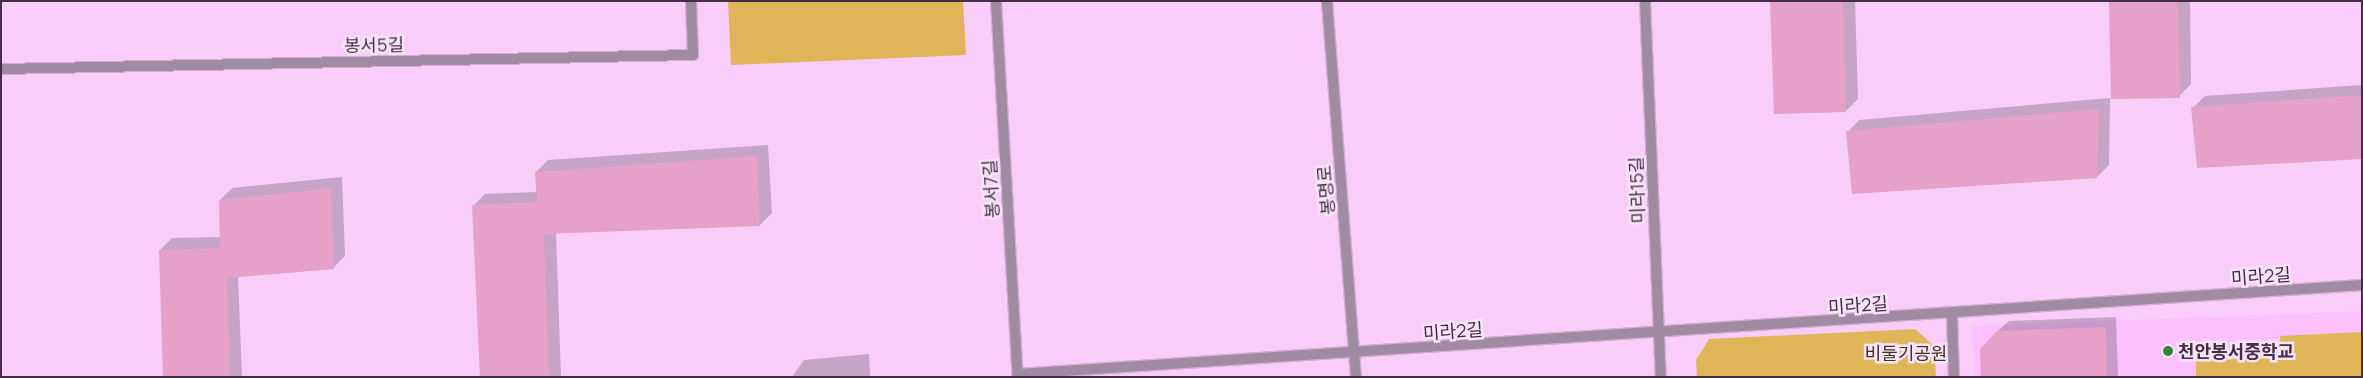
<!DOCTYPE html>
<meta charset="utf-8">
<style>
body{margin:0}
#map{position:relative;width:2363px;height:378px;overflow:hidden;background:#f8cdf9;font-family:Manrope,"Noto Sans KR",sans-serif}
div>[style]{position:absolute}
.built>*{inset:0;background:#fbc0fd}
.green>*{inset:0;background:#dfb558}
.shadow>*{inset:0;background:#0003}
.building>*{inset:0;background:#e5a1c7}
.roads{filter:drop-shadow(1px 0 #d4add5) drop-shadow(-1px 0 #d4add5) drop-shadow(0 1px #d4add5) drop-shadow(0 -1px #d4add5)}
.minor>*{height:10px;margin:-5px;padding:0 5px;transform-origin:5px;border-radius:5px;background:#a18ba2}
.tertiary>*{height:10px;margin:-5px;padding:0 5px;transform-origin:5px;border-radius:5px;background:#a18ba2}
.dots>*{width:14px;height:14px;translate:-50% -50%;box-sizing:border-box;border:2px solid #f9e3f9;border-radius:50%}
span{translate:-50% -50%;white-space:nowrap;text-align:center;line-height:1.15;-webkit-text-stroke:5px #f9e3f9;paint-order:stroke}
.street-label{font-size:18px;color:#432e44}
.poi-label{font-size:18px;color:#432e44;font-weight:700}
.left{translate:0 -50%;text-align:left}
.park-label{font-size:18px;color:#3d331e}
.frame{position:absolute;inset:0;border:2px solid #432e44;pointer-events:none}
</style>
<div id="map">
<div class="built">
<div style="clip-path:polygon(2362px 311px,2362px 377px,1975px 377px,1972px 326px)"></div>
</div>
<div class="green">
<div style="clip-path:polygon(728px 1px,963px 1px,966px 55px,731px 65px)"></div>
<div style="clip-path:polygon(1915px 329px,1934px 346px,1936px 377px,1697px 377px,1696px 360px,1709px 339px)"></div>
<div style="clip-path:polygon(2362px 332px,2362px 377px,2196px 377px,2196px 361px,2281px 357px,2280px 336px)"></div>
</div>
<div class="shadow">
<div style="clip-path:polygon(1771px 1px,1855px 1px,1858px 99px,1846px 111px)"></div>
<div style="clip-path:polygon(2110px 1px,2190px 1px,2191px 84px,2179px 96px)"></div>
<div style="clip-path:polygon(2362px 85px,2362px 157px,2193px 108px,2205px 96px)"></div>
<div style="clip-path:polygon(2110px 98px,2109px 165px,2097px 177px,1848px 132px,1859px 120px)"></div>
<div style="clip-path:polygon(768px 145px,772px 213px,760px 225px,556px 232px,561px 377px,481px 377px,473px 206px,485px 194px,537px 192px,536px 172px,548px 160px)"></div>
<div style="clip-path:polygon(342px 177px,345px 256px,333px 268px,238px 276px,242px 377px,164px 377px,160px 250px,172px 238px,221px 237px,220px 200px,232px 188px)"></div>
<div style="clip-path:polygon(2116px 317px,2118px 376px,2155px 377px,1982px 377px,1997px 332px,2009px 321px)"></div>
<div style="clip-path:polygon(869px 354px,870px 377px,792px 377px,804px 360px)"></div>
</div>
<div class="building">
<div style="clip-path:polygon(1770px 1px,1843px 1px,1846px 112px,1774px 114px)"></div>
<div style="clip-path:polygon(2109px 1px,2178px 1px,2180px 98px,2111px 99px)"></div>
<div style="clip-path:polygon(2362px 95px,2362px 159px,2197px 168px,2191px 107px)"></div>
<div style="clip-path:polygon(2099px 109px,2097px 178px,1852px 194px,1846px 131px)"></div>
<div style="clip-path:polygon(757px 156px,760px 226px,544px 234px,549px 377px,480px 377px,472px 205px,537px 202px,535px 172px)"></div>
<div style="clip-path:polygon(331px 188px,334px 269px,227px 278px,230px 377px,163px 377px,159px 250px,220px 248px,219px 200px)"></div>
<div style="clip-path:polygon(2106px 327px,2107px 377px,1981px 377px,1980px 349px,1997px 331px)"></div>
</div>
<div class="roads">
<div class="minor">
<div style="left:996px;top:1px;width:377px;rotate:86.7deg"></div>
<div style="left:1645px;top:1px;width:376px;rotate:87.6deg"></div>
<div style="left:1px;top:69px;width:692px;rotate:-1.16deg"></div>
<div style="left:693px;top:55px;width:54px;rotate:-92.1deg"></div>
<div style="left:1952px;top:315px;width:62px;rotate:88.2deg"></div>
<div style="left:1018px;top:374px;width:1347px;rotate:-3.79deg"></div>
</div>
<div class="tertiary">
<div style="left:1327px;top:1px;width:377px;rotate:85.6deg"></div>
</div>
</div>
<div class="dots">
<div style="left:2168px;top:351px;background:#2b8636"></div>
</div>
<div class="street-label">
<span style="left:374px;top:45px;rotate:-1deg">봉서5길</span>
<span style="left:991px;top:189px;rotate:-93deg">봉서7길</span>
<span style="left:1326px;top:190px;rotate:-95deg">봉명로</span>
<span style="left:1637px;top:190px;rotate:-92deg">미라15길</span>
<span style="left:2261px;top:276px;rotate:-4deg">미라2길</span>
<span style="left:1858px;top:305px;rotate:-4deg">미라2길</span>
<span style="left:1453px;top:331px;rotate:-4deg">미라2길</span>
</div>
<div class="poi-label">
<span class="left" style="left:2178px;top:351px">천안봉서중학교</span>
</div>
<div class="park-label">
<span style="left:1906px;top:353px">비둘기공원</span>
</div>
<div class="frame"></div>
</div>
